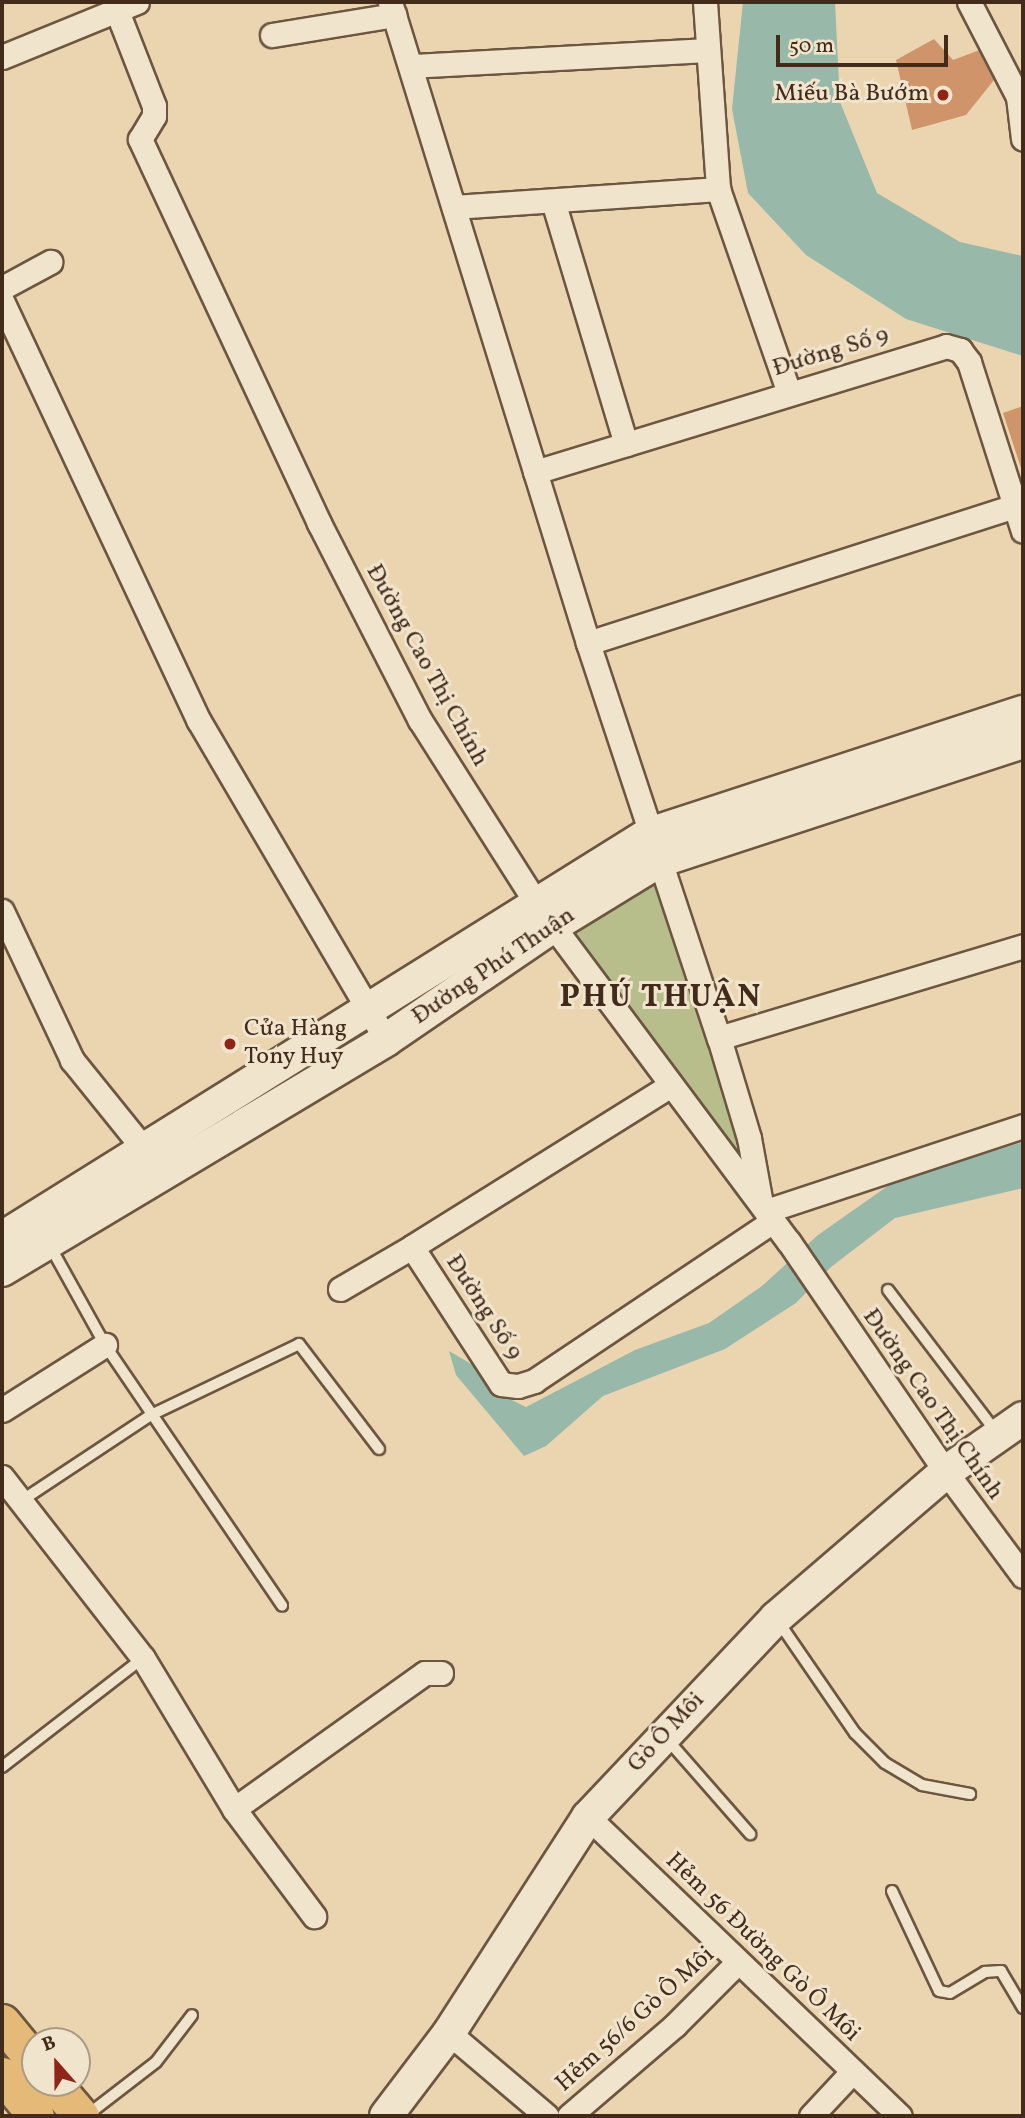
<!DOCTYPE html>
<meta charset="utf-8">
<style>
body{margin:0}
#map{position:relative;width:1025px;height:2118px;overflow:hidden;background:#ead5b0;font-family:Vollkorn,serif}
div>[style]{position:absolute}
.green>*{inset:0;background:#b7bd8b}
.water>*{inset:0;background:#98b9a9}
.building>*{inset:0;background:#cf9469}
.roads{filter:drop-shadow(2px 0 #6c5640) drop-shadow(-2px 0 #6c5640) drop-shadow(0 2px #6c5640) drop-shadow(0 -2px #6c5640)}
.lane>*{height:10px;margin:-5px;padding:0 5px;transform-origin:5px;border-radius:5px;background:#f1e4cc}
.street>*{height:23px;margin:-11.5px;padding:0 11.5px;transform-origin:11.5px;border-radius:11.5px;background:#f1e4cc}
.secondary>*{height:32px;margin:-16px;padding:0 16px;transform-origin:16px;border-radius:16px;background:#f1e4cc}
.primary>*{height:35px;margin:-17.5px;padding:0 17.5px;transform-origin:17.5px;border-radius:17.5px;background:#e5ba78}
.dots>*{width:19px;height:19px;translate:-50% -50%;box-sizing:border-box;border:4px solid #f1e4cc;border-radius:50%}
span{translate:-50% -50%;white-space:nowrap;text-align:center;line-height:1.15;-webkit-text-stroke:6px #f1e4cc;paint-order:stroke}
.poi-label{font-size:24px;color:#422b1b}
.right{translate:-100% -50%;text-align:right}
.left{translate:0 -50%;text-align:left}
.street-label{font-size:24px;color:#422b1b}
.district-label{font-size:32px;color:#422b1b;font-weight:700;letter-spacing:2px}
.frame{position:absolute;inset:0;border:4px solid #422b1b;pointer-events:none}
.north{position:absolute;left:21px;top:2027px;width:70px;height:70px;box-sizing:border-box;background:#f1e4cc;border:2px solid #ab9a85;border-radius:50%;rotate:339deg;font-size:19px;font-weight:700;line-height:28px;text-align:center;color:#422b1b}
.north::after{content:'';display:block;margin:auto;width:24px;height:32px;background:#8f2418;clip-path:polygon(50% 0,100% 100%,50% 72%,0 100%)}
.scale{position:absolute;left:776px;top:35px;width:172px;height:32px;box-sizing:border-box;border:4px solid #422b1b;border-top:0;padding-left:9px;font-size:21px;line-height:24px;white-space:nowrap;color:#422b1b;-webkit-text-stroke:5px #f1e4cc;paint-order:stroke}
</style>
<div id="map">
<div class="green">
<div style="clip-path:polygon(647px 878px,659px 889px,733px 1114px,741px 1146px,736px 1151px,725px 1144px,572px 936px,569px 926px)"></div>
</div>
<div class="water">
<div style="clip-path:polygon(743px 2px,835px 2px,840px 102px,877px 193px,960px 242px,1023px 256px,1023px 356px,906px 319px,806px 255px,748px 193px,732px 109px)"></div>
<div style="clip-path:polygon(1023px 1142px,1023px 1188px,895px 1218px,831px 1267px,796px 1303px,725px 1349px,603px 1396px,546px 1446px,524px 1456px,456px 1375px,449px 1351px,473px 1365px,499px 1394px,526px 1407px,635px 1350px,709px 1323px,762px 1286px,818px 1235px,892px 1183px)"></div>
</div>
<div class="building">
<div style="clip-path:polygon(934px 39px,953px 60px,985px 48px,998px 75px,966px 115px,912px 130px,896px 60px)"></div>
<div style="clip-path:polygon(1023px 406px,1023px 474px,1003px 413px)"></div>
</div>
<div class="roads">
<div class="lane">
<div style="left:50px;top:1246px;width:113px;rotate:60.9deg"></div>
<div style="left:105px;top:1345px;width:315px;rotate:55.8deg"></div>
<div style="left:888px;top:1290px;width:180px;rotate:52.7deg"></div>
<div style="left:21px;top:1501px;width:156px;rotate:-33.5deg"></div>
<div style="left:151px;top:1415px;width:164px;rotate:-25.6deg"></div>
<div style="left:299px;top:1344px;width:132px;rotate:52.7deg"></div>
<div style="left:778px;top:1621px;width:136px;rotate:55.5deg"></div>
<div style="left:855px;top:1733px;width:42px;rotate:45deg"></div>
<div style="left:885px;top:1763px;width:43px;rotate:30.7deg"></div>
<div style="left:922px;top:1785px;width:49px;rotate:10.6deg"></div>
<div style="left:666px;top:1738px;width:128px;rotate:48.8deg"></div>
<div style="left:2px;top:1767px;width:178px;rotate:-37.7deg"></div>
<div style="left:892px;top:1891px;width:110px;rotate:64.8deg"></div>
<div style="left:939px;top:1991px;width:11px;rotate:10deg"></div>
<div style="left:950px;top:1993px;width:41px;rotate:-31deg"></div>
<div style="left:985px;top:1972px;width:16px;rotate:-4deg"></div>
<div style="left:1001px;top:1971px;width:43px;rotate:59.3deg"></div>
<div style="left:86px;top:2116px;width:88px;rotate:-37.6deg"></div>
<div style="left:156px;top:2062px;width:59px;rotate:-52.5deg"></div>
</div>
<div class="street">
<div style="left:390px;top:2px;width:671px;rotate:72.83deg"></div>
<div style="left:588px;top:643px;width:416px;rotate:71.7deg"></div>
<div style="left:719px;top:1038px;width:104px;rotate:73.3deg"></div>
<div style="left:749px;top:1138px;width:67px;rotate:79.7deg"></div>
<div style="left:705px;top:2px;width:187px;rotate:86deg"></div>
<div style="left:718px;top:189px;width:216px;rotate:70.8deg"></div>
<div style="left:969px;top:2px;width:107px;rotate:62.7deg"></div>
<div style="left:1018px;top:97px;width:42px;rotate:83.2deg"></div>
<div style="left:117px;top:11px;width:102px;rotate:68.7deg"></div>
<div style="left:154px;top:106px;width:10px;rotate:90deg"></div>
<div style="left:154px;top:116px;width:27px;rotate:121deg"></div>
<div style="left:140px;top:139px;width:424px;rotate:65deg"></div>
<div style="left:319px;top:523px;width:221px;rotate:62.9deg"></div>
<div style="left:420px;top:720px;width:217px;rotate:57.6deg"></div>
<div style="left:536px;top:903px;width:423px;rotate:53.3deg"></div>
<div style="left:789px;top:1242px;width:278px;rotate:55.7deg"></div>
<div style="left:946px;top:1472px;width:129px;rotate:53.5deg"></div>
<div style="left:272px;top:35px;width:124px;rotate:-9.3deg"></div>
<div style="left:2px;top:57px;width:146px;rotate:-22.2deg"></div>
<div style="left:411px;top:66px;width:295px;rotate:-3.1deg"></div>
<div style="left:553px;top:201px;width:254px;rotate:73.3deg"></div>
<div style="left:454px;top:207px;width:265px;rotate:-3.9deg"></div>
<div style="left:2px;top:288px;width:55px;rotate:-28.4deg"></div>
<div style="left:2px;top:301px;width:464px;rotate:64.9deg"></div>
<div style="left:199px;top:721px;width:370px;rotate:59.6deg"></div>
<div style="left:535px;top:472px;width:430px;rotate:-17deg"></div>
<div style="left:946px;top:346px;width:15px;rotate:16deg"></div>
<div style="left:960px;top:350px;width:15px;rotate:53deg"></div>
<div style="left:969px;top:362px;width:177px;rotate:72.3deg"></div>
<div style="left:588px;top:643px;width:448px;rotate:-17.8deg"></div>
<div style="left:2px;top:911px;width:165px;rotate:64.8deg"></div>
<div style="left:72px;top:1060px;width:127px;rotate:51.1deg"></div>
<div style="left:719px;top:1038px;width:318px;rotate:-16.8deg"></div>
<div style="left:671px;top:1085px;width:305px;rotate:148deg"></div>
<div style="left:412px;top:1247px;width:163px;rotate:57deg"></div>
<div style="left:501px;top:1384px;width:17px;rotate:7deg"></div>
<div style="left:518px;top:1386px;width:17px;rotate:-17deg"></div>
<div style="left:534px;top:1381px;width:288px;rotate:-33.8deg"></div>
<div style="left:766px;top:1211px;width:271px;rotate:-18.3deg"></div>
<div style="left:340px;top:1289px;width:83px;rotate:-30.3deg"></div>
<div style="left:2px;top:1410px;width:122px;rotate:-32.3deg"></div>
<div style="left:2px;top:1477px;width:229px;rotate:52.1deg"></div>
<div style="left:143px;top:1658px;width:176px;rotate:58.9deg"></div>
<div style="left:234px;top:1809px;width:134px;rotate:53.2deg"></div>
<div style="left:234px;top:1809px;width:234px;rotate:-35.5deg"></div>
<div style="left:425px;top:1673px;width:16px"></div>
<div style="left:588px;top:1817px;width:432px;rotate:43.8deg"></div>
<div style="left:449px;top:2033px;width:128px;rotate:40.3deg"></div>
<div style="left:569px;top:2116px;width:140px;rotate:-40.6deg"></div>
<div style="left:675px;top:2025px;width:89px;rotate:-45deg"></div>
<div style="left:811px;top:2116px;width:60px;rotate:-47deg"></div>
</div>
<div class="secondary">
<div style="left:2px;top:1238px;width:763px;rotate:-31.98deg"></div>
<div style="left:649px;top:834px;width:393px;rotate:-18.1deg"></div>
<div style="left:2px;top:1270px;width:448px;rotate:-30.9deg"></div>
<div style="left:386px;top:1040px;width:202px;rotate:-34.3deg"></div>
<div style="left:553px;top:926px;width:124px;rotate:-31.5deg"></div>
<div style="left:659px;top:861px;width:383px;rotate:-18.1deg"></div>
<div style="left:386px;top:2116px;width:104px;rotate:-52.8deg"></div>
<div style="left:449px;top:2033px;width:257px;rotate:-57.2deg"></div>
<div style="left:588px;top:1817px;width:274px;rotate:-46.6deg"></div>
<div style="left:776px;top:1618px;width:224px;rotate:-40.7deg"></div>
<div style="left:946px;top:1472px;width:94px;rotate:-35deg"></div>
</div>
<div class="primary">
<div style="left:2px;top:2022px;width:52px;rotate:50.5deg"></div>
<div style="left:2px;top:2075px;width:53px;rotate:50.3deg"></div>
<div style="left:53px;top:2083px;width:43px;rotate:49.7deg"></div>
</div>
</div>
<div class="dots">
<div style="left:943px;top:95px;background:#8f2418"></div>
<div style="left:230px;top:1044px;background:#8f2418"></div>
</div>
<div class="poi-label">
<span class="right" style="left:929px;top:95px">Miếu Bà Bướm</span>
<span class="left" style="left:244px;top:1044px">Cửa Hàng<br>Tony Huy</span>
</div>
<div class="street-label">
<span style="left:831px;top:353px;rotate:-17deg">Đường Số 9</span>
<span style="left:426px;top:666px;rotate:61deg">Đường Cao Thị Chính</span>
<span style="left:494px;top:967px;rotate:-34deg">Đường Phú Thuận</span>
<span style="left:483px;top:1308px;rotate:57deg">Đường Số 9</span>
<span style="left:932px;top:1405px;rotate:55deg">Đường Cao Thị Chính</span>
<span style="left:667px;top:1733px;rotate:-47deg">Gò Ô Môi</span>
<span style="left:762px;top:1948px;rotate:44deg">Hẻm 56 Đường Gò Ô Môi</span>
<span style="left:636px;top:2020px;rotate:-42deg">Hẻm 56/6 Gò Ô Môi</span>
</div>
<div class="district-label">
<span style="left:661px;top:998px">PHÚ THUẬN</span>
</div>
<div class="frame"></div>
<div class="north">B</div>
<div class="scale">50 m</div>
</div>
